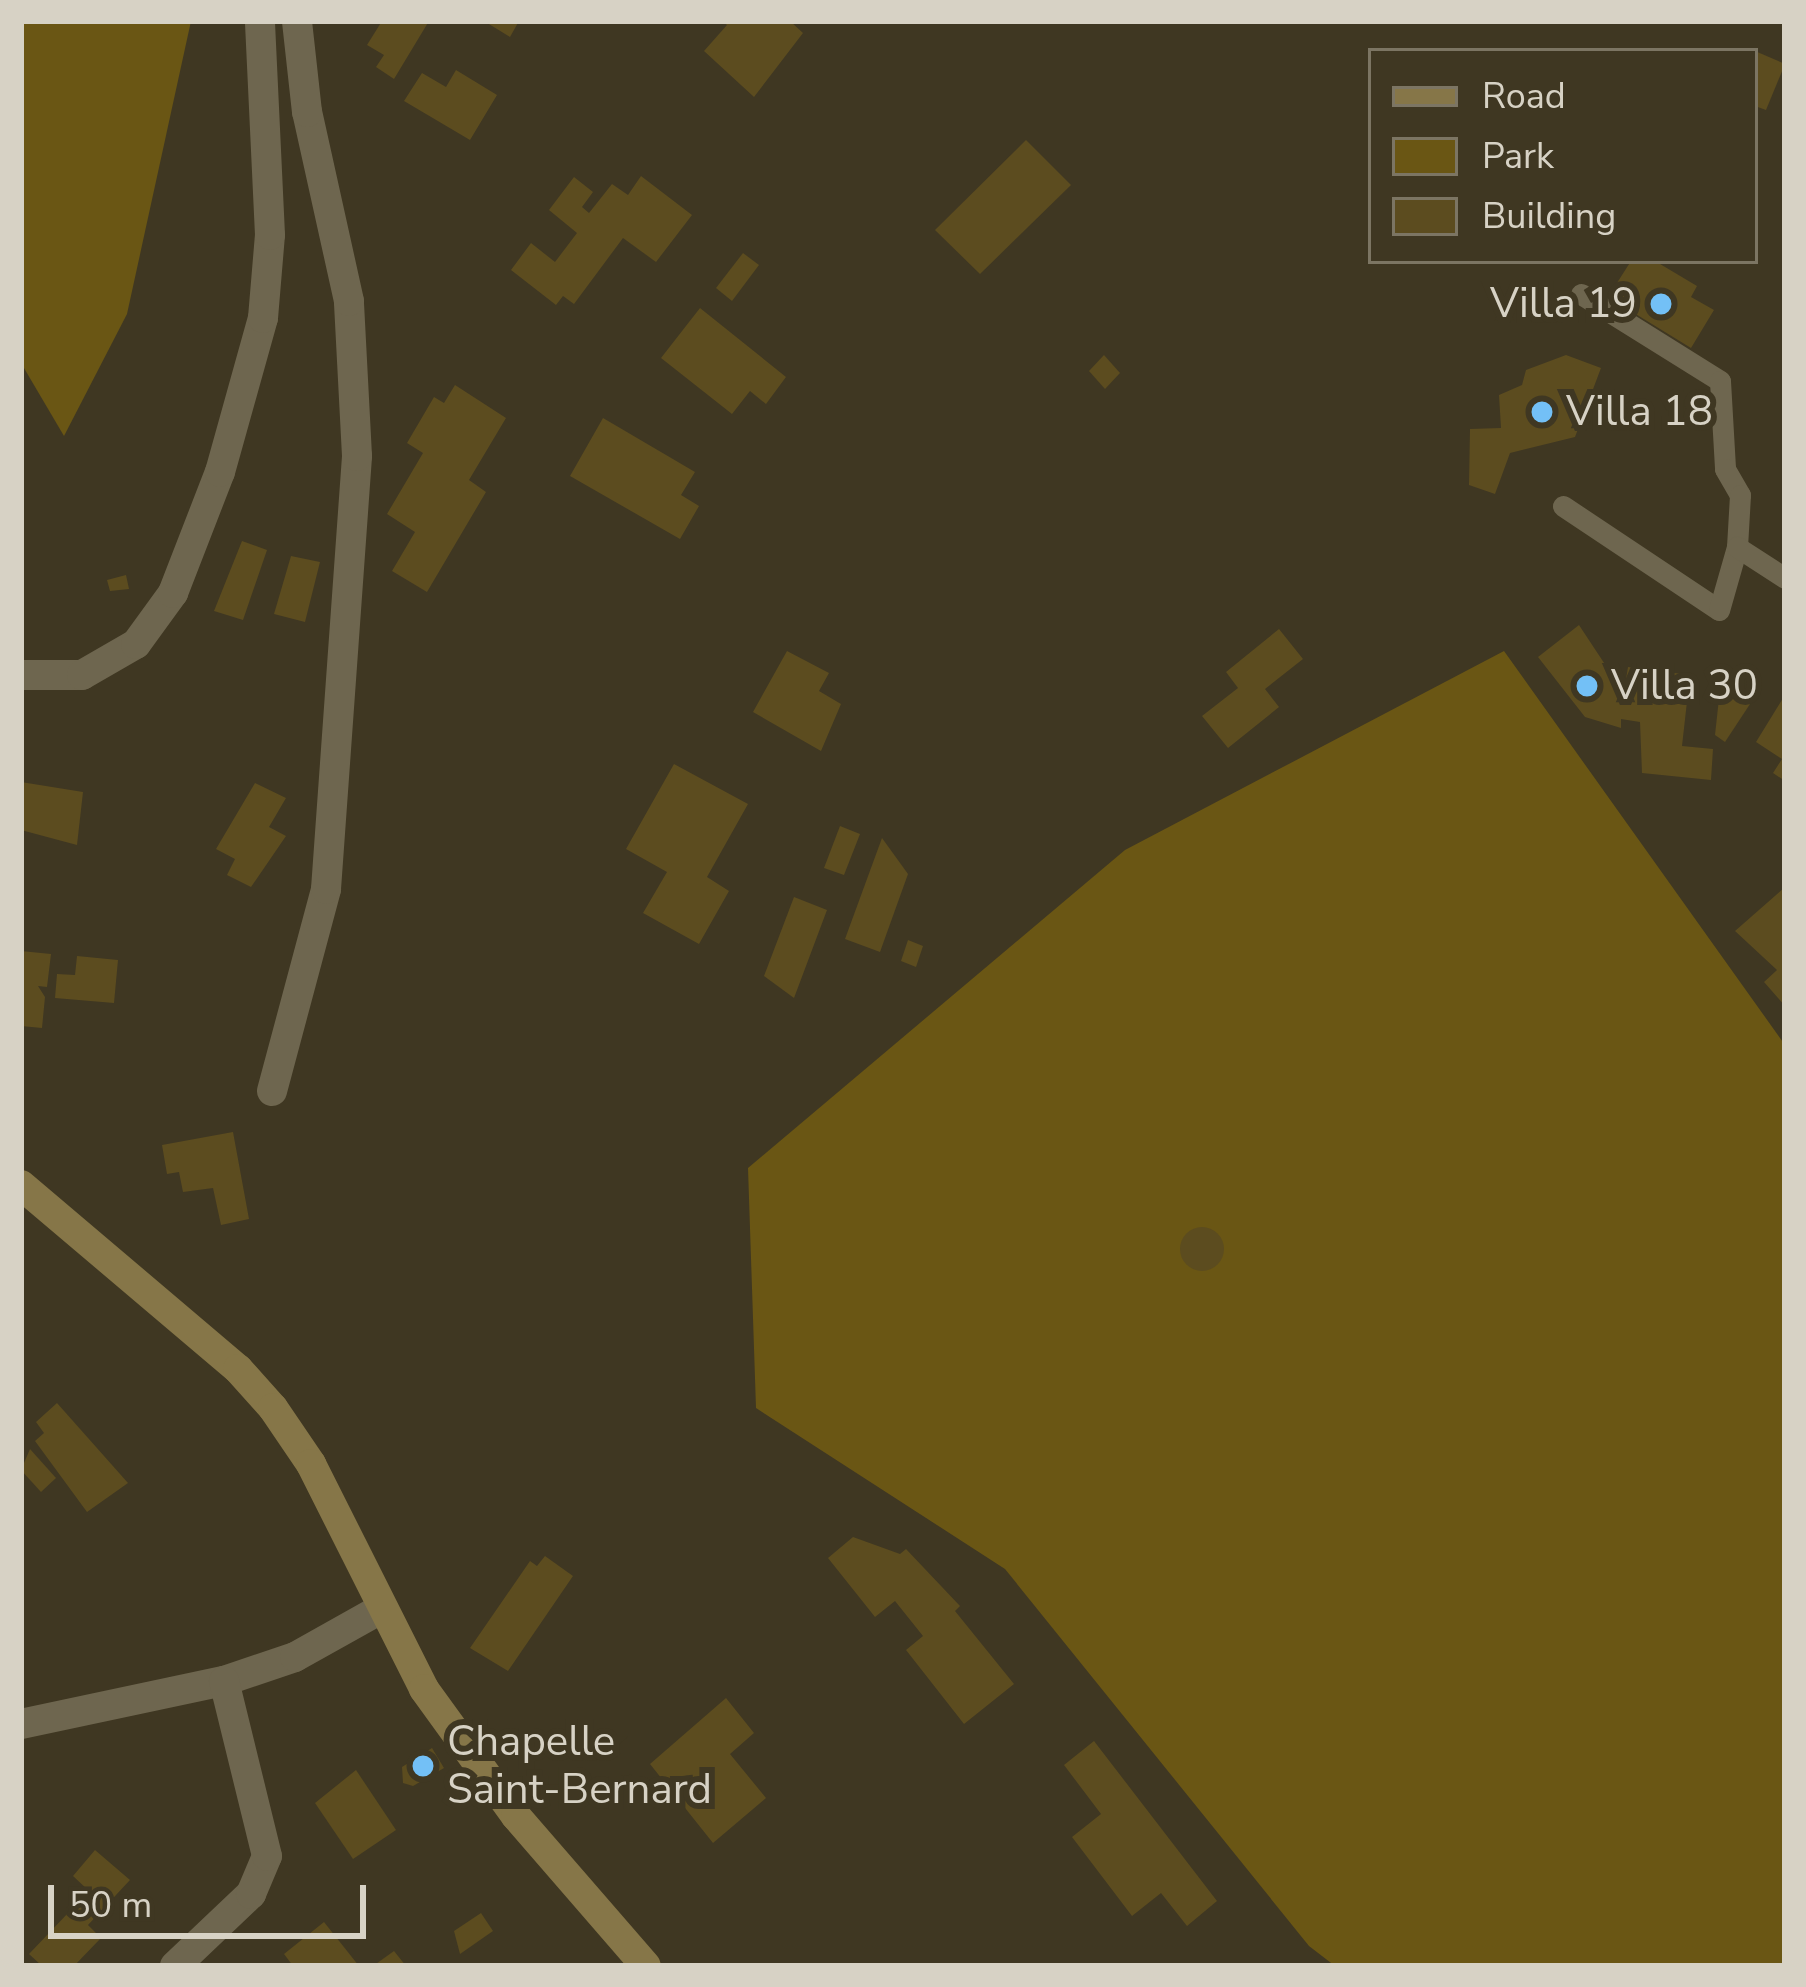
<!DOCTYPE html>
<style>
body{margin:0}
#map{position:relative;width:1806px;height:1987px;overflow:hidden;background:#3f3722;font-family:"Nunito Sans",sans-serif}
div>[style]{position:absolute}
.green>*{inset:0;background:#6a5614}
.building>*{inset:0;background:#5c4c1f}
.round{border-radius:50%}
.lane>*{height:21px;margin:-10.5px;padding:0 10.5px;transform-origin:10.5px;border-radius:10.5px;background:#6e664f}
.street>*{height:30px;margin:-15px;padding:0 15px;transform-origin:15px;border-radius:15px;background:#6e664f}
.secondary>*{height:30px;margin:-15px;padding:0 15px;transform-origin:15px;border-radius:15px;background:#867648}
.dots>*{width:33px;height:33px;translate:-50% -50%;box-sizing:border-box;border:6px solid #3f3722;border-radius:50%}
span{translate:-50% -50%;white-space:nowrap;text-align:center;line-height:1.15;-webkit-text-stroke:12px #3f3722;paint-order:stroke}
.poi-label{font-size:42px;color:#d7d2c5}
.right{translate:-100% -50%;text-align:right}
.left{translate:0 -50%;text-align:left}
.frame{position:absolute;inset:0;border:24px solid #d7d2c5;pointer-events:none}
.legend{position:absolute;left:1368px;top:48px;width:390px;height:216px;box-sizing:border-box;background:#3f3722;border:3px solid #7c7563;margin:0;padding:15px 21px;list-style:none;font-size:36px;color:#d7d2c5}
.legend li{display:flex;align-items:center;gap:24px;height:60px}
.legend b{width:60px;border:3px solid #7c7563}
.scale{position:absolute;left:48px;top:1885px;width:318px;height:54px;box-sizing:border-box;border:6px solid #d7d2c5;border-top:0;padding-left:15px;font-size:36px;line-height:42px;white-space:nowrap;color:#d7d2c5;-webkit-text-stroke:9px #3f3722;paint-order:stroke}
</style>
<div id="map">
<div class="green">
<div style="clip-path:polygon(21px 21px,191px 21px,127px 314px,64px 436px,21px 363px)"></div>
<div style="clip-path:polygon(1504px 651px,1785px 1045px,1785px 1966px,1335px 1966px,1309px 1946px,1005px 1569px,756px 1408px,748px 1168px,1125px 850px)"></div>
</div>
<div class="building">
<div style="clip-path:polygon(382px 21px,429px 21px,394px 79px,376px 67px,384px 55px,367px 45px)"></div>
<div style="clip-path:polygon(484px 21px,519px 21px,510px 37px)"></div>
<div style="clip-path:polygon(722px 21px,790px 21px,803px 33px,754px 97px,704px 51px,727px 25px)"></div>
<div style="clip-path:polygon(1755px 51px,1785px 64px,1766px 110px,1755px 106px)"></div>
<div style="clip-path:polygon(456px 70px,497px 95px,470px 140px,404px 101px,422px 73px,446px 87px)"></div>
<div style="clip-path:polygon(1026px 140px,1071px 185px,980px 274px,935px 230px)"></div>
<div style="clip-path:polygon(641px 176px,692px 215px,656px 262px,623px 238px,574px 304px,563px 296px,556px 305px,511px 270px,531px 243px,555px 262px,577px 233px,549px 210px,574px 177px,593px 192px,582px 207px,589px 213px,612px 184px,628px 195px)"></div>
<div style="clip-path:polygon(743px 253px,759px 265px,732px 301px,716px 288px)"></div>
<div style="clip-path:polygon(1631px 261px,1655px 261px,1697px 286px,1691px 297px,1714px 310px,1691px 348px,1608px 297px)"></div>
<div style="clip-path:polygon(700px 308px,786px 377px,766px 404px,750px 391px,732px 414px,661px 358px)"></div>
<div style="clip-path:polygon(1104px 355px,1120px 373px,1105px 389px,1089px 371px)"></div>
<div style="clip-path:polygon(1566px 355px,1601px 368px,1575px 437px,1510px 453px,1495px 494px,1469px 485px,1470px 429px,1501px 428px,1499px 395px,1522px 385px,1526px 370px)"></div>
<div style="clip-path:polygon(455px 385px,506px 418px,469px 480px,486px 492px,427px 592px,392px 571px,415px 532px,387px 514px,423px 453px,407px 443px,434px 397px,444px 403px)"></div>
<div style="clip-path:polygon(603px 418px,695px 472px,681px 495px,699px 506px,680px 539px,570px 476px)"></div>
<div style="clip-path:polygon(242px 541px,267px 550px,243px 620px,214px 611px)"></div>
<div style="clip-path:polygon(291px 556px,320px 562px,305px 622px,274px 614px)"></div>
<div style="clip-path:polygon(126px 575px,129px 589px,110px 591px,107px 580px)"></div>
<div style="clip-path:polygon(1579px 625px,1614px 678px,1626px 679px,1628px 667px,1690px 675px,1682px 746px,1713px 749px,1711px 780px,1642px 773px,1640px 722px,1621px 719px,1621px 728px,1585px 717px,1538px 657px)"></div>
<div style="clip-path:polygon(1279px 629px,1303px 659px,1265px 689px,1279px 707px,1228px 748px,1202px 716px,1238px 688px,1226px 672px)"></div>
<div style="clip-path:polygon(787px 651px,829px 673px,819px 691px,841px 704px,821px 751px,753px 712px)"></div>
<div style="clip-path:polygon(1721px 680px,1752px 701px,1725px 742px,1715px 735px)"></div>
<div style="clip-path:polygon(1785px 695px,1785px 781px,1773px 773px,1782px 759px,1756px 742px)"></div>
<div style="clip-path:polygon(674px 764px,748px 804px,707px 877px,729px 891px,699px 944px,643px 913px,667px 872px,626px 849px)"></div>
<div style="clip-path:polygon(21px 782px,83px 792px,77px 845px,21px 830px)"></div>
<div style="clip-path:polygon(255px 783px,286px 798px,269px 827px,286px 836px,251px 887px,227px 875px,235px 859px,216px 849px)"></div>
<div style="clip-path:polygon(840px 826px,860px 834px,844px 875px,824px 868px)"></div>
<div style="clip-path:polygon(882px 838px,908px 874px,880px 952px,845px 939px)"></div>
<div style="clip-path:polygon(1785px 887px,1785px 1006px,1764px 982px,1777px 970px,1735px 931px)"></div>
<div style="clip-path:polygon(794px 897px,827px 910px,794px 998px,764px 976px)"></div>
<div style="clip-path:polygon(908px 940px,923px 946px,916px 967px,901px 961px)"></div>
<div style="clip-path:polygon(21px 951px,51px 954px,47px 987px,38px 986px,45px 997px,42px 1028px,21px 1026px)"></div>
<div style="clip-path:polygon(77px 956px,118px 960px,114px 1003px,55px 998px,57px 974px,75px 975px)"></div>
<div style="clip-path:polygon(233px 1132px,249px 1219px,221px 1225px,213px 1188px,183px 1192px,179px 1172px,167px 1174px,162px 1145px)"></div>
<div class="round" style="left:1180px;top:1227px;width:44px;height:44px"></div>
<div style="clip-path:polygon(57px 1403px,128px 1483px,87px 1512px,35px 1441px,44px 1433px,36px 1422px)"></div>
<div style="clip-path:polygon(30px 1449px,56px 1478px,41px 1492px,21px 1470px)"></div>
<div style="clip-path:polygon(853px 1537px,900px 1554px,906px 1549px,960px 1606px,955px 1611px,1014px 1684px,964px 1724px,906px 1650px,923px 1636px,895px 1601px,875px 1617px,828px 1558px)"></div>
<div style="clip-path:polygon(545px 1556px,573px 1576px,508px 1671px,470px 1648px,530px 1561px,537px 1566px)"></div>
<div style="clip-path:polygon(726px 1698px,754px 1733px,730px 1754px,766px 1798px,713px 1843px,650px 1764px)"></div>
<div style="clip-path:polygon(1094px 1741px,1217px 1901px,1187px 1926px,1161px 1893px,1132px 1916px,1072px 1837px,1101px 1814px,1064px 1765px)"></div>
<div style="clip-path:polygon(432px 1748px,444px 1768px,413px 1786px,403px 1783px,402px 1767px)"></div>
<div style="clip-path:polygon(356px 1770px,396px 1830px,353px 1859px,315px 1803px)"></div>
<div style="clip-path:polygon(95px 1850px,130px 1880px,88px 1925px,101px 1938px,74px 1966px,42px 1966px,29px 1954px,89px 1891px,73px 1876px)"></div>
<div style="clip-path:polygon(481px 1913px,493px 1931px,460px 1954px,454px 1931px)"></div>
<div style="clip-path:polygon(324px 1922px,359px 1966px,293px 1966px,284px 1954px)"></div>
<div style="clip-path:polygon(394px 1951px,406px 1966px,373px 1966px)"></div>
</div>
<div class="lane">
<div style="left:1581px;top:294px;width:164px;rotate:32deg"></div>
<div style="left:1720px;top:381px;width:88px;rotate:86.7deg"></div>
<div style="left:1725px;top:469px;width:30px;rotate:60deg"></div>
<div style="left:1740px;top:495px;width:52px;rotate:93.3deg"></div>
<div style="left:1563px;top:506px;width:187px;rotate:33.7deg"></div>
<div style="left:1719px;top:610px;width:66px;rotate:-74.1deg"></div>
<div style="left:1737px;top:547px;width:57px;rotate:32.9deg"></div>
</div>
<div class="street">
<div style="left:21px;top:675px;width:61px"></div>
<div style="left:82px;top:675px;width:62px;rotate:-29.9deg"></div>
<div style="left:136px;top:644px;width:63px;rotate:-54deg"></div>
<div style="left:173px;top:593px;width:130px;rotate:-68.8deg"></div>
<div style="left:220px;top:472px;width:160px;rotate:-74.4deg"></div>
<div style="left:263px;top:318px;width:83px;rotate:-85.2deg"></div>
<div style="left:270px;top:235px;width:214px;rotate:-92.7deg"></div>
<div style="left:272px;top:1091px;width:209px;rotate:-75deg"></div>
<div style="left:326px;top:889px;width:434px;rotate:-85.9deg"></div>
<div style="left:357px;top:456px;width:155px;rotate:-93deg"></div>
<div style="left:349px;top:301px;width:194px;rotate:-102.5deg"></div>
<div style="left:307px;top:112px;width:92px;rotate:-96.3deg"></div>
<div style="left:21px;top:1724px;width:208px;rotate:-12deg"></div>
<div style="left:224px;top:1681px;width:75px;rotate:-18.7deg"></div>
<div style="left:295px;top:1657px;width:98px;rotate:-29.2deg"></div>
<div style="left:175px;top:1966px;width:105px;rotate:-43.5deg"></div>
<div style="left:251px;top:1894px;width:41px;rotate:-67.2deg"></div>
<div style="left:267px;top:1856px;width:180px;rotate:-103.8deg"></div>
</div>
<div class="secondary">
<div style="left:21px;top:1185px;width:285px;rotate:40.3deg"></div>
<div style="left:238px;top:1369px;width:52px;rotate:48.1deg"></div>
<div style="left:273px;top:1408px;width:68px;rotate:55.8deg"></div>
<div style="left:311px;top:1464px;width:252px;rotate:63.3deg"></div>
<div style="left:424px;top:1689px;width:157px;rotate:54.1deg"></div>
<div style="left:516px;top:1816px;width:198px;rotate:49.1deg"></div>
</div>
<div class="dots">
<div style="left:1661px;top:304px;background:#73c0f6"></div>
<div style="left:1542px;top:412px;background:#73c0f6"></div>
<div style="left:1587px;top:686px;background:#73c0f6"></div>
<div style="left:423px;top:1766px;background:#73c0f6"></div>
</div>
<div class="poi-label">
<span class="right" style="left:1637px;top:304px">Villa 19</span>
<span class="left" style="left:1566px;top:412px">Villa 18</span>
<span class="left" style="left:1611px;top:686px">Villa 30</span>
<span class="left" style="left:447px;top:1766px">Chapelle<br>Saint-Bernard</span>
</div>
<div class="frame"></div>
<ul class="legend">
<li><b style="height:15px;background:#867648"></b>Road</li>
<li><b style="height:33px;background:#6a5614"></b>Park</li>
<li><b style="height:33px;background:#5c4c1f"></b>Building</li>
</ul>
<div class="scale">50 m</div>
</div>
